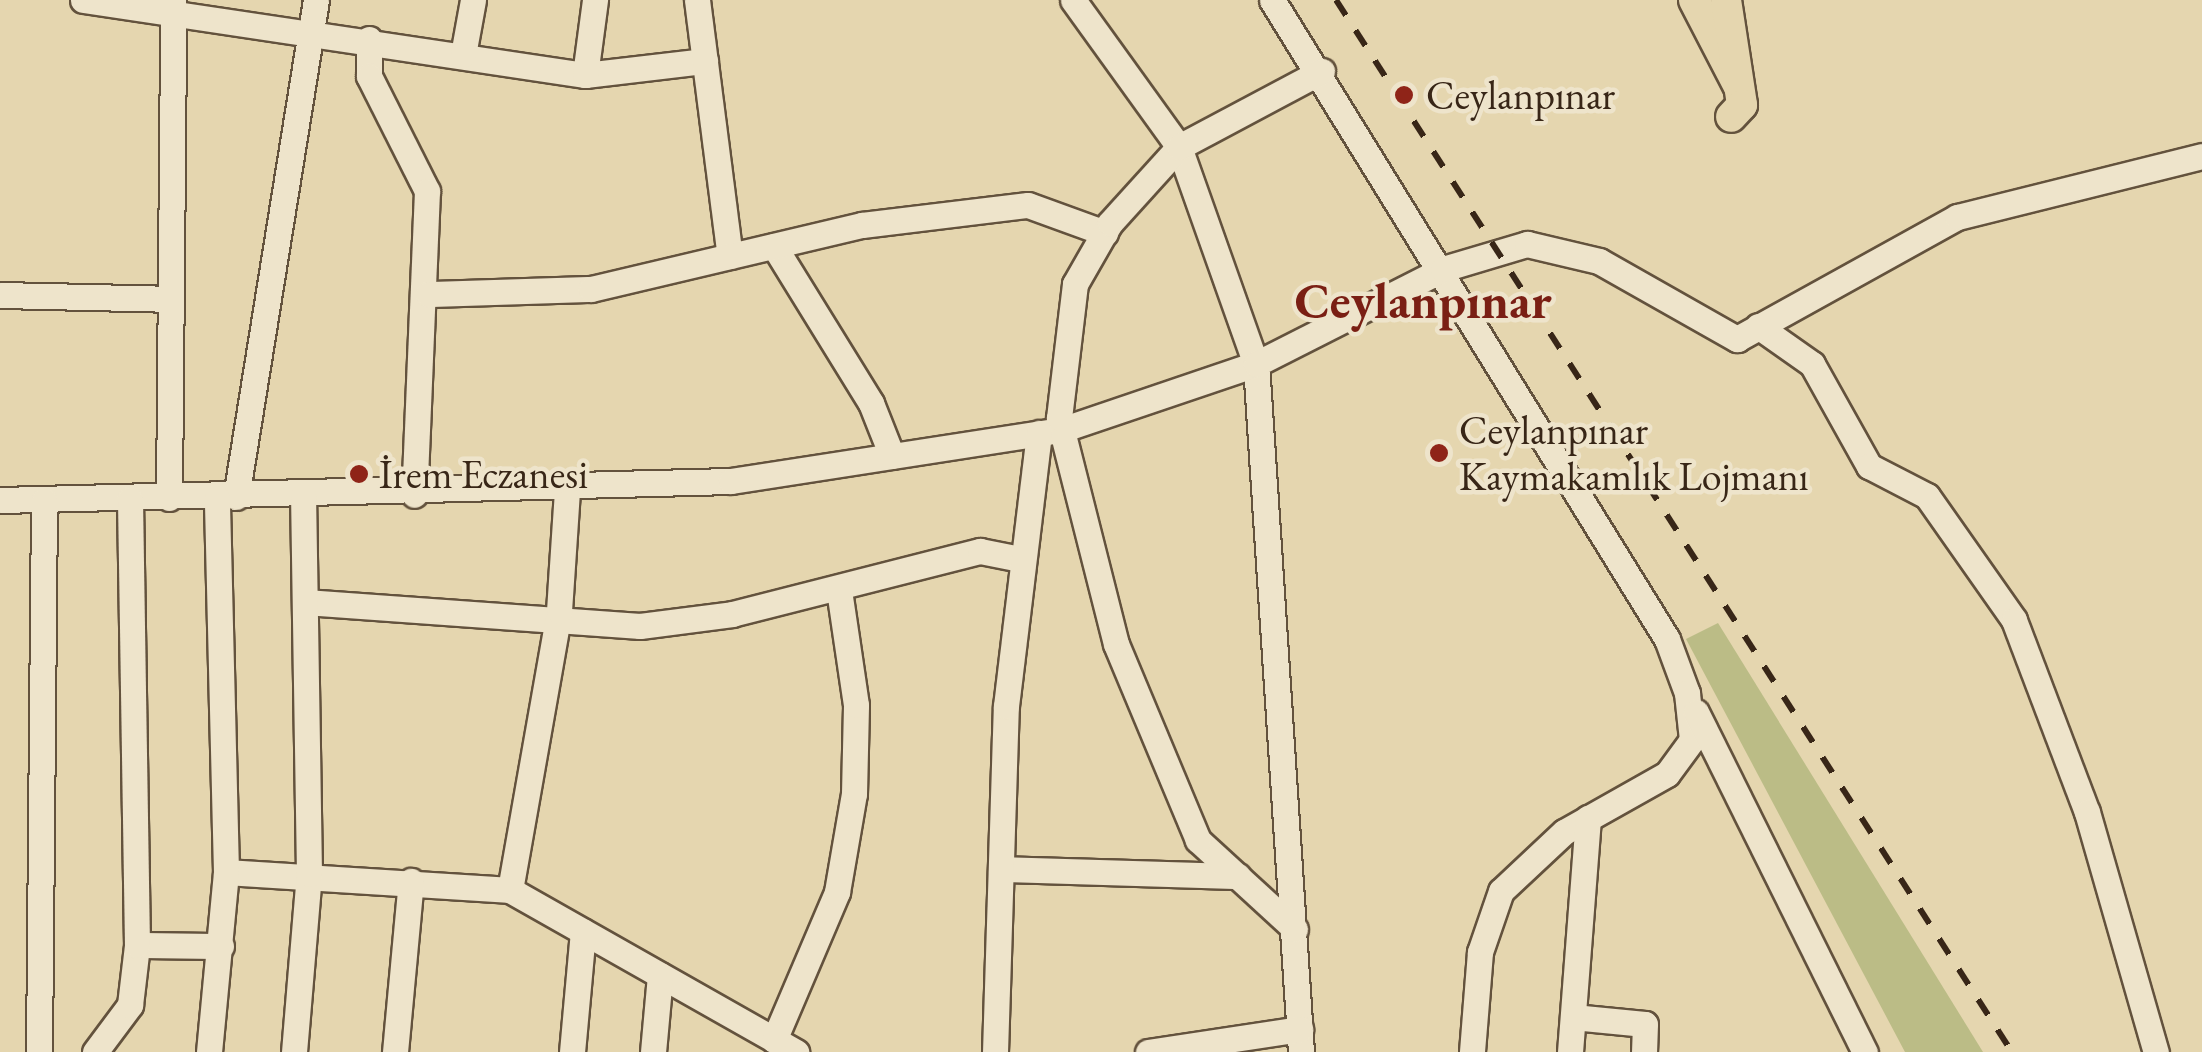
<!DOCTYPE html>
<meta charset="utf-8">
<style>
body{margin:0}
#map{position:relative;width:2202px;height:1052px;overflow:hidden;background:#e5d6af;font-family:"EB Garamond",serif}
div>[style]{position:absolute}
.green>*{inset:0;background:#bbbc86}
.roads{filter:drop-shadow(2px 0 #63523d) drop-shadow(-2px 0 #63523d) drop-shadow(0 2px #63523d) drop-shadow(0 -2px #63523d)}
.minor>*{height:25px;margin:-12.5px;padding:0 12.5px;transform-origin:12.5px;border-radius:12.5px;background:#eee4cb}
.major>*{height:30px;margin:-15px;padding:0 15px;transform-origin:15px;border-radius:15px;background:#e5d6af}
.rail>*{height:6px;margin-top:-3px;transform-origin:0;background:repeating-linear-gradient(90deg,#382617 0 18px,transparent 0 36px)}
.dots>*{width:28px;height:28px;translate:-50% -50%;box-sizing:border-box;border:5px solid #eee4cb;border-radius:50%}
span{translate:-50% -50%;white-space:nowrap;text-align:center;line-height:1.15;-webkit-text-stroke:9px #eee4cb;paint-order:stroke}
.poi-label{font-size:40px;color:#382617}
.left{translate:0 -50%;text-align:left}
.district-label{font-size:50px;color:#7a1f14;font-weight:700}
</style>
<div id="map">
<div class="green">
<div style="clip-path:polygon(1718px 623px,1983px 1052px,1905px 1052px,1686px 639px)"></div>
</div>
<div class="roads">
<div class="minor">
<div style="left:83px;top:0;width:508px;rotate:8.5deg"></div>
<div style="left:585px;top:75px;width:121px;rotate:-6.7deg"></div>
<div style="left:697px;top:0;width:258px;rotate:82.7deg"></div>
<div style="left:1073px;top:0;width:181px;rotate:54.2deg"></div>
<div style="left:1179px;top:147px;width:230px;rotate:70.5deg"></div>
<div style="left:1256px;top:364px;width:689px;rotate:86.26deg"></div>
<div style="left:1272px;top:0;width:751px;rotate:58.28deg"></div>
<div style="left:1667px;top:639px;width:58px;rotate:69.7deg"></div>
<div style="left:1687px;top:693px;width:47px;rotate:83.9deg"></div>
<div style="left:1692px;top:740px;width:42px;rotate:126.3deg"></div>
<div style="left:1667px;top:774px;width:118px;rotate:150.6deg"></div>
<div style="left:1564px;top:832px;width:86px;rotate:136.9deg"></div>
<div style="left:1501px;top:891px;width:65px;rotate:109deg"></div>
<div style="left:1480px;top:952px;width:100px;rotate:94.6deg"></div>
<div style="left:369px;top:39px;width:37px;rotate:90deg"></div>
<div style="left:369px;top:76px;width:129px;rotate:63.2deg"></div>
<div style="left:427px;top:191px;width:304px;rotate:92.4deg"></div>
<div style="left:463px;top:55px;width:56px;rotate:-79.7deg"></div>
<div style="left:585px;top:75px;width:76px;rotate:-82.4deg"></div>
<div style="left:774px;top:246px;width:185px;rotate:58.3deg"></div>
<div style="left:871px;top:403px;width:57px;rotate:68.4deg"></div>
<div style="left:428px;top:294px;width:163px;rotate:-1.8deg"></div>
<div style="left:591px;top:289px;width:278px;rotate:-13.3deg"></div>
<div style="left:862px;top:225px;width:167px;rotate:-6.9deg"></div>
<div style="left:1028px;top:205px;width:82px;rotate:20deg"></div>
<div style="left:0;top:295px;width:170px;rotate:1.3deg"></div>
<div style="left:1758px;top:326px;width:66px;rotate:35.1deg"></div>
<div style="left:1812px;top:364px;width:117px;rotate:60.8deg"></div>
<div style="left:1869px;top:466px;width:65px;rotate:27.3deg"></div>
<div style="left:1927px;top:496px;width:151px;rotate:54.9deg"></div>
<div style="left:2014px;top:620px;width:205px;rotate:69.2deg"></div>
<div style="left:2087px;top:812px;width:250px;rotate:74deg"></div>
<div style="left:236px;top:497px;width:503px;rotate:-80.86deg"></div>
<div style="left:169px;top:498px;width:498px;rotate:-89.5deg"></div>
<div style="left:0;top:500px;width:731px;rotate:-1.49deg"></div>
<div style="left:731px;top:481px;width:334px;rotate:-8.8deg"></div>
<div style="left:1061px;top:430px;width:206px;rotate:-18.7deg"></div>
<div style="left:1256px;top:364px;width:210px;rotate:-26.9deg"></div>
<div style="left:1443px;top:269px;width:88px;rotate:-16.6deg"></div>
<div style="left:1527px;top:244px;width:74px;rotate:13.3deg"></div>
<div style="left:1599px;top:261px;width:159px;rotate:29.5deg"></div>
<div style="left:1737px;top:339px;width:252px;rotate:-29deg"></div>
<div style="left:1957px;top:217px;width:252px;rotate:-14deg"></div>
<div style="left:305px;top:602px;width:336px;rotate:4.1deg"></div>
<div style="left:640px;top:626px;width:93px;rotate:-7.4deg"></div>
<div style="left:732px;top:614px;width:256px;rotate:-14.3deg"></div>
<div style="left:980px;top:551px;width:41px;rotate:11.3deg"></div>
<div style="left:1696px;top:712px;width:380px;rotate:63.6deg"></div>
<div style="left:1001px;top:869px;width:237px;rotate:1.7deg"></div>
<div style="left:226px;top:872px;width:285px;rotate:3.6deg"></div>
<div style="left:510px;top:890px;width:329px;rotate:29.5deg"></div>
<div style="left:510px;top:890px;width:283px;rotate:-80deg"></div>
<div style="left:559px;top:611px;width:122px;rotate:-86.2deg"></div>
<div style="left:1295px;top:929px;width:132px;rotate:-137.5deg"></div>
<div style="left:1198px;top:840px;width:212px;rotate:-112.7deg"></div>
<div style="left:1116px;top:644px;width:233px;rotate:-104.2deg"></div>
<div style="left:1059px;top:418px;width:135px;rotate:-83.2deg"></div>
<div style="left:1075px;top:284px;width:70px;rotate:-60.2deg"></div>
<div style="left:1110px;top:223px;width:103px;rotate:-47.8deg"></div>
<div style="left:1179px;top:147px;width:162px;rotate:-28deg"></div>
<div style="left:137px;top:945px;width:84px;rotate:0.7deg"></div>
<div style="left:1573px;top:1017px;width:72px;rotate:5.6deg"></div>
<div style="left:1645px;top:1024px;width:28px;rotate:92deg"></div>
<div style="left:774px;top:1040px;width:161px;rotate:-66.9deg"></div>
<div style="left:837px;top:892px;width:99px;rotate:-80.2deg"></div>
<div style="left:854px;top:794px;width:89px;rotate:-88.7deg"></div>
<div style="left:856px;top:705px;width:116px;rotate:-98.4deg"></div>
<div style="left:39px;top:1052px;width:552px;rotate:-89.48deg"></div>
<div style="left:95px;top:1052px;width:59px;rotate:-53.3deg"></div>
<div style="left:130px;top:1005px;width:60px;rotate:-83.3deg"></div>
<div style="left:137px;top:945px;width:446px;rotate:-90.9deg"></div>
<div style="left:209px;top:1052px;width:181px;rotate:-84.6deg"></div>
<div style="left:226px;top:872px;width:374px;rotate:-91.4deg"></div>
<div style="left:294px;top:1052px;width:179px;rotate:-85.2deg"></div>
<div style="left:309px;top:874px;width:378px;rotate:-90.9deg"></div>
<div style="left:395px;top:1052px;width:172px;rotate:-84.7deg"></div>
<div style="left:572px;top:1052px;width:121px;rotate:-84.8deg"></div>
<div style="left:653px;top:1052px;width:77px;rotate:-84.8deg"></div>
<div style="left:995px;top:1052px;width:346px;rotate:-88.2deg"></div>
<div style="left:1006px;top:706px;width:275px;rotate:-83.1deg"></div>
<div style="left:1148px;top:1052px;width:154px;rotate:-8.6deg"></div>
<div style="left:1570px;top:1052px;width:235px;rotate:-85.6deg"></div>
</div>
<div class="major">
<div style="left:1694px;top:0;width:96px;rotate:62.6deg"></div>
<div style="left:1726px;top:0;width:106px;rotate:81.3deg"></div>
<div style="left:1742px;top:105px;width:16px;rotate:133deg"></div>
</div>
</div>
<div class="rail">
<div style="left:1336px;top:0;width:1250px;rotate:57.28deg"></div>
</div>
<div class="dots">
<div style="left:1404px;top:95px;background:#8f2418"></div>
<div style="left:1439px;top:453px;background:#8f2418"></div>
<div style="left:359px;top:474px;background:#8f2418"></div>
</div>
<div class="poi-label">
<span class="left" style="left:1426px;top:95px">Ceylanpınar</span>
<span class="left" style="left:1459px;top:453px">Ceylanpınar<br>Kaymakamlık Lojmanı</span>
<span class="left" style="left:379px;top:474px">İrem Eczanesi</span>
</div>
<div class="district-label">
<span style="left:1423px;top:301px">Ceylanpınar</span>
</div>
</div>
